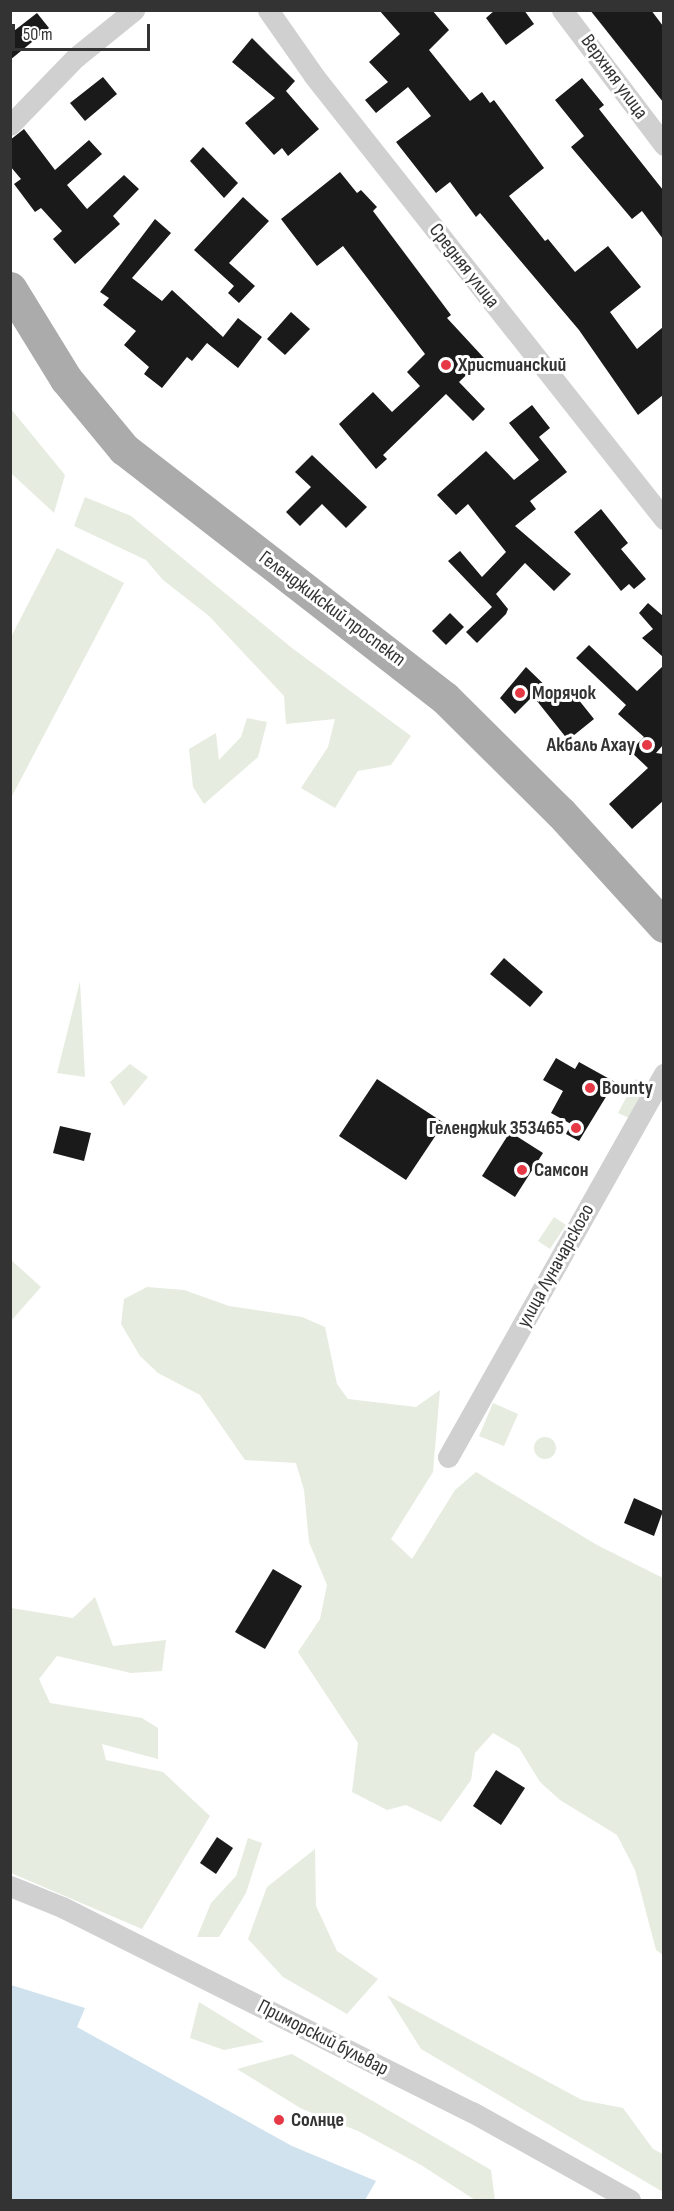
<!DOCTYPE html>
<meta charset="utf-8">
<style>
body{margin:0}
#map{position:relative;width:674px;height:2211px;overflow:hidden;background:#fff;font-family:"Sofia Sans Condensed",sans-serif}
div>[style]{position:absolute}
.green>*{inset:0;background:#e6ecdf}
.round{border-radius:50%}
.water>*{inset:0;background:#cfe2ee}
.building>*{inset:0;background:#1a1a1a}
.street>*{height:21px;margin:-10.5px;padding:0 10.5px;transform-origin:10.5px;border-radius:10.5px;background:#d0d0d0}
.primary>*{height:33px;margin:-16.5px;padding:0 16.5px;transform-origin:16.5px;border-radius:16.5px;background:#ababab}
.dots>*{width:16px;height:16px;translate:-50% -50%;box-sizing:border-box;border:3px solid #fff;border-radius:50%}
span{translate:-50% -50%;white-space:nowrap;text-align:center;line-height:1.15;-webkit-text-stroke:6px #fff;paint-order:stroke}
.street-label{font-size:20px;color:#333}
.poi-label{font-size:20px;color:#333;font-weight:700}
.left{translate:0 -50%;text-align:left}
.right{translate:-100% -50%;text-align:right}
.frame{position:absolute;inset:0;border:12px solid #333;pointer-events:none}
.scale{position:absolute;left:12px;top:24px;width:138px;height:27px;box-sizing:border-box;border:3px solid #333;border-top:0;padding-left:8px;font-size:18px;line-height:21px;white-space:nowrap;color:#333;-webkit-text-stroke:4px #fff;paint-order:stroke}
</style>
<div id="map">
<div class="green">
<div style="clip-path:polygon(11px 409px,65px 475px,54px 513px,11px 473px)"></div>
<div style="clip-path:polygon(85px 497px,131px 516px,292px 648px,411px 736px,391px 765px,358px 771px,335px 808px,301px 788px,328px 747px,335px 719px,286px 724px,284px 696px,209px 616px,163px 580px,146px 560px,74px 526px)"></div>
<div style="clip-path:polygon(57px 548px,124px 583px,12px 796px,11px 637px)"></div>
<div style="clip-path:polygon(247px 718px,267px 722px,258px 757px,204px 804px,193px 787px,189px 749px,216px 733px,219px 760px,241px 737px)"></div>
<div style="clip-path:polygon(80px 981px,85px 1077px,57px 1073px)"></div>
<div style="clip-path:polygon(130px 1064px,148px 1077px,124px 1106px,110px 1082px)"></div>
<div style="clip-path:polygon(636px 1079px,646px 1084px,629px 1118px,618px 1113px)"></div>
<div style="clip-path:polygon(554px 1217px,566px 1225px,550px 1249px,538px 1241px)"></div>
<div style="clip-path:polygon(11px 1260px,41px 1287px,11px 1321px,10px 1260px)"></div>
<div style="clip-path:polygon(147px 1287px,184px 1290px,229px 1306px,302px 1317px,325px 1327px,337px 1384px,348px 1399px,416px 1407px,440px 1390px,433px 1472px,391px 1539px,412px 1559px,455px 1490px,476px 1472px,597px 1545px,663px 1578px,663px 1955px,656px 1950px,635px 1870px,617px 1835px,560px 1800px,540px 1782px,519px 1748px,493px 1733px,475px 1753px,471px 1780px,441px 1822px,406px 1805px,387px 1810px,352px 1792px,358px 1743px,298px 1652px,320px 1619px,327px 1585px,309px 1542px,304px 1490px,296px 1463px,245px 1460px,200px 1395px,158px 1373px,140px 1356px,121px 1324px,124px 1299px)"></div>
<div style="clip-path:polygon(493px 1403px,518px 1414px,504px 1446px,479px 1436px)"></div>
<div class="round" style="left:534px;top:1437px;width:22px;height:22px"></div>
<div style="clip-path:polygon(95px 1597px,113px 1646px,166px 1640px,162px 1671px,131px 1673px,57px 1656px,39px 1679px,50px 1703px,142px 1718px,158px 1728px,158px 1759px,102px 1744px,106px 1760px,163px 1772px,210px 1816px,142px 1929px,11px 1873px,11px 1608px,73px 1618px)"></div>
<div style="clip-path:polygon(248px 1838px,262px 1843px,246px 1893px,219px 1937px,197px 1937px,211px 1903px,236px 1876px)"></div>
<div style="clip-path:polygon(315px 1849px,316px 1906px,337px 1951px,378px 1979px,347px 2014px,283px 1977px,248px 1939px,267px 1887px)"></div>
<div style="clip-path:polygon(387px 1995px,582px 2100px,623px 2108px,653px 2149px,663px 2154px,663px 2192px,421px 2049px)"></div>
<div style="clip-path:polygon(199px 2002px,264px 2042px,224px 2050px,190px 2038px)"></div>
<div style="clip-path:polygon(292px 2054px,491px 2170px,495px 2200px,475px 2200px,421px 2165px,358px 2131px,302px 2109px,237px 2069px)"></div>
</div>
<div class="water">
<div style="clip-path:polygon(11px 1985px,85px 2008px,77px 2027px,292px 2146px,376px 2181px,365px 2200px,11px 2200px)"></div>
</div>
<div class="building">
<div style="clip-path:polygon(379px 10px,432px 10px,449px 30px,429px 50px,470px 101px,482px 92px,490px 103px,494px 100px,544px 168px,509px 196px,545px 241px,548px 239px,575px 272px,608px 246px,641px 287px,610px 312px,637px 349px,663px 327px,663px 395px,638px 415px,579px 330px,480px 213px,476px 217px,450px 182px,436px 193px,396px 142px,431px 116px,408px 87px,376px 113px,365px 100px,388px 82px,369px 62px,400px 34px)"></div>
<div style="clip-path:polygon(495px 10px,524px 10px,534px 24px,506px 45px,486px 18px)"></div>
<div style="clip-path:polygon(590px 10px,651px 10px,663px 26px,663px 102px)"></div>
<div style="clip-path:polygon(37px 13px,49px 28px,10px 60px,10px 34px)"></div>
<div style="clip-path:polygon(252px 38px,295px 81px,286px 91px,319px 129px,288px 156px,282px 148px,274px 155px,245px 123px,275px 98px,232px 62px)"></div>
<div style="clip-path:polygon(103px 77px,117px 94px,85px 121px,70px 103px)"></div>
<div style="clip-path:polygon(582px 78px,604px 105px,599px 109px,663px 190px,663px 239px,642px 211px,632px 219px,571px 147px,584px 136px,555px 100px)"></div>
<div style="clip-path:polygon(24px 129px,55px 170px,89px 140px,102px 154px,67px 185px,87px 209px,124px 175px,139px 189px,113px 216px,120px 224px,75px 264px,53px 239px,62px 231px,41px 208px,35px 212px,14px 184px,21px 179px,10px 166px,10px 140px)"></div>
<div style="clip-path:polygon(203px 147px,238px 183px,224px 198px,190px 161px)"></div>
<div style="clip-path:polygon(340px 172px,357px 193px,361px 190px,377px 207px,373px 211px,451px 315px,447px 318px,484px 358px,459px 382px,485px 409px,473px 421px,446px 394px,383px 455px,387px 459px,376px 469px,339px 424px,373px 392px,392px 412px,420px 386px,407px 372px,425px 354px,343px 246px,317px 266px,281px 219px)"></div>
<div style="clip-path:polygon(243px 197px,269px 221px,229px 263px,255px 286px,239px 303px,228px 293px,234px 286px,194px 250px)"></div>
<div style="clip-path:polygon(155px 219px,171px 233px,132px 278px,162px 301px,172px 290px,223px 337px,238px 318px,262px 337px,238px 368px,207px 343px,192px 361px,187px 357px,162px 388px,144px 374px,149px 367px,124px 345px,136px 331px,103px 305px,109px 298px,100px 292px)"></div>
<div style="clip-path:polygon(291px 312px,310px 329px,285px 355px,267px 339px)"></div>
<div style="clip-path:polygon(532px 405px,550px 428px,539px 437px,567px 472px,530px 501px,536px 509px,515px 526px,571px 574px,554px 591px,525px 563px,496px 594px,508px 609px,506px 614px,477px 643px,466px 632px,492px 607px,448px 561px,460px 551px,482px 577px,506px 552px,468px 504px,456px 515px,437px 495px,486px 451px,514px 480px,539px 460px,509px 423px)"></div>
<div style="clip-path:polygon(312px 455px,367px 507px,346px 528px,322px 504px,300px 526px,286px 512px,311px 487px,295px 472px)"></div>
<div style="clip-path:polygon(601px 509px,628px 543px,621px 549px,646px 579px,634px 589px,629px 584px,621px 591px,574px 532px)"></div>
<div style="clip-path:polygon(648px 603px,663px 616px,663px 657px,642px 638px,653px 629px,639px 613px)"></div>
<div style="clip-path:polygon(450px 613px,464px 627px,446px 645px,432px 631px)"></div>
<div style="clip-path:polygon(589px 645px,637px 691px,663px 666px,663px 745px,656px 753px,663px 754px,663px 801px,632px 829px,609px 804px,648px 768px,630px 751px,644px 737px,618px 714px,626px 705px,576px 658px)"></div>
<div style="clip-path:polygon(526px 667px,558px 698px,570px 689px,594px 719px,568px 740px,533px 696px,515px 714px,500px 698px)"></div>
<div style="clip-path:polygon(504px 958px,543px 992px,530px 1007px,490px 974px)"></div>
<div style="clip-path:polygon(556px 1058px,575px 1069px,579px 1062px,615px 1082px,579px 1141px,566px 1134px,571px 1124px,551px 1113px,563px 1091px,543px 1080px)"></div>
<div style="clip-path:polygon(377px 1079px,444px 1123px,406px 1180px,339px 1136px)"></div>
<div style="clip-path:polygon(60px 1126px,91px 1133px,84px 1161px,53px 1153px)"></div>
<div style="clip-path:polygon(510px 1132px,543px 1153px,515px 1197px,482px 1176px)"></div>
<div style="clip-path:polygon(634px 1498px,663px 1511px,654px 1536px,624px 1523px)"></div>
<div style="clip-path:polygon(273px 1569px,302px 1586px,265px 1649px,235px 1632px)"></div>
<div style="clip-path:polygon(496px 1770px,525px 1788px,501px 1825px,473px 1806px)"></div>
<div style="clip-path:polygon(217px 1837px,233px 1848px,216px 1874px,200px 1863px)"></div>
</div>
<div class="street">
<div style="left:268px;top:10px;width:80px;rotate:55.1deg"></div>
<div style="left:314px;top:76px;width:565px;rotate:51.69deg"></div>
<div style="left:562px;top:10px;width:169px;rotate:52.9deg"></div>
<div style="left:10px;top:125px;width:95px;rotate:-45.9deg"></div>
<div style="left:76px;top:57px;width:75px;rotate:-39deg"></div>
<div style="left:448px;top:1457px;width:440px;rotate:-60.6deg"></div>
<div style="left:10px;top:1886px;width:56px;rotate:22deg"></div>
<div style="left:62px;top:1907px;width:458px;rotate:26.6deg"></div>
<div style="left:472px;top:2112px;width:181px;rotate:29.1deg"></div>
</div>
<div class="primary">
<div style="left:10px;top:288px;width:107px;rotate:58.4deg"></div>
<div style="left:66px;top:379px;width:91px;rotate:50.4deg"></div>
<div style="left:124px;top:449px;width:406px;rotate:37.8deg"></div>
<div style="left:445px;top:698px;width:163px;rotate:44.8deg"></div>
<div style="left:561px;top:813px;width:153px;rotate:47.7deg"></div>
</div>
<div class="dots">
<div style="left:446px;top:365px;background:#e63946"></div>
<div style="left:520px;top:693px;background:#e63946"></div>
<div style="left:647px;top:745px;background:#e63946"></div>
<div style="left:590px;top:1088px;background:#e63946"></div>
<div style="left:576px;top:1128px;background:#e63946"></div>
<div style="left:522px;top:1170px;background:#e63946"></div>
<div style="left:279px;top:2120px;background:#e63946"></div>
</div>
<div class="street-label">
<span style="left:614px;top:77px;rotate:54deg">Верхняя улица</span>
<span style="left:464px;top:266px;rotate:52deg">Средняя улица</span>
<span style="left:332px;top:609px;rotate:37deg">Геленджикский проспект</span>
<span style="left:556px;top:1266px;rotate:-61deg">улица Луначарского</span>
<span style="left:323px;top:2038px;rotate:27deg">Приморский бульвар</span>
</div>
<div class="poi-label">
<span class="left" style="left:458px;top:365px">Христианский</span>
<span class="left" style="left:532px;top:693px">Морячок</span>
<span class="right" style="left:635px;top:745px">Акбаль Ахау</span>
<span class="left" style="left:602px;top:1088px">Bounty</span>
<span class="right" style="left:564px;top:1128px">Геленджик 353465</span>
<span class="left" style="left:534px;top:1170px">Самсон</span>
<span class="left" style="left:291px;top:2120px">Солнце</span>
</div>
<div class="frame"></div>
<div class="scale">50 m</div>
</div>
